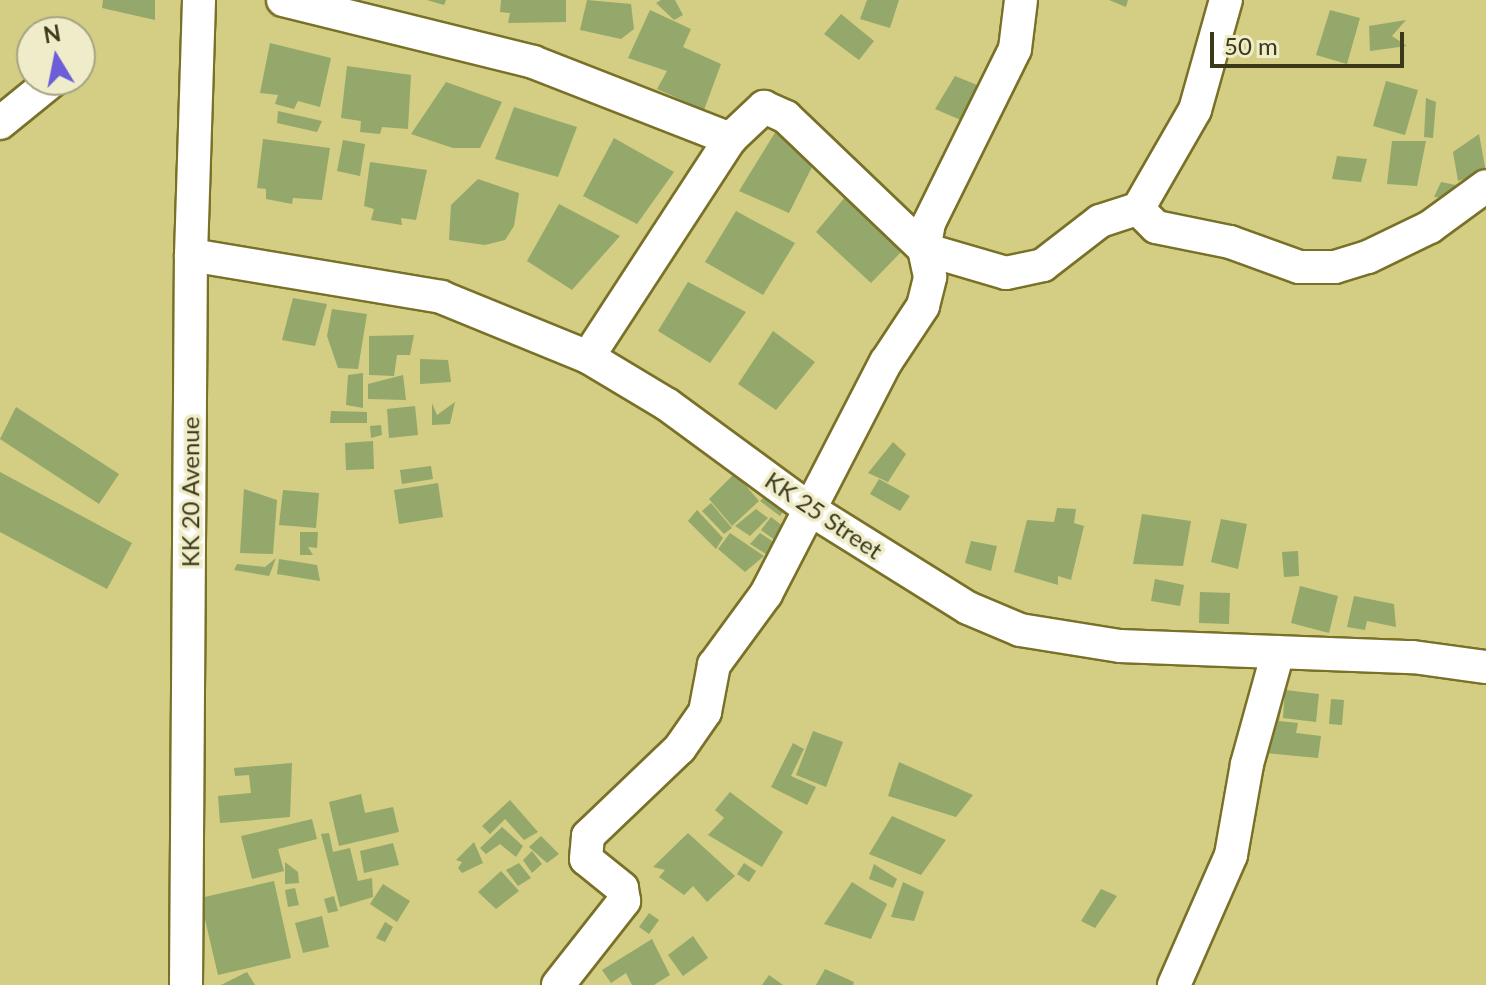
<!DOCTYPE html>
<style>
body{margin:0}
#map{position:relative;width:1486px;height:985px;overflow:hidden;background:#d4cd84;font-family:Lato,sans-serif}
div>[style]{position:absolute}
.building>*{inset:0;background:#93a86a}
.roads{filter:drop-shadow(2px 0 #797128) drop-shadow(-2px 0 #797128) drop-shadow(0 2px #797128) drop-shadow(0 -2px #797128)}
.street>*{height:32px;margin:-16px;padding:0 16px;transform-origin:16px;border-radius:16px;background:#fff}
span{translate:-50% -50%;white-space:nowrap;text-align:center;line-height:1.15;-webkit-text-stroke:7px #efecc9;paint-order:stroke}
.street-label{font-size:24px;color:#3b391a}
.north{position:absolute;left:16px;top:16px;width:80px;height:80px;box-sizing:border-box;background:#efecc9;border:2px solid #a7a483;border-radius:50%;rotate:350deg;font-size:22px;font-weight:700;line-height:32px;text-align:center;color:#3b391a}
.north::after{content:'';display:block;margin:auto;width:28px;height:36px;background:#6b5ed8;clip-path:polygon(50% 0,100% 100%,50% 72%,0 100%)}
.scale{position:absolute;left:1210px;top:32px;width:194px;height:36px;box-sizing:border-box;border:4px solid #3b391a;border-top:0;padding-left:10px;font-size:24px;line-height:28px;white-space:nowrap;color:#3b391a;-webkit-text-stroke:6px #efecc9;paint-order:stroke}
</style>
<div id="map">
<div class="building">
<div style="clip-path:polygon(103px 0,155px 0,155px 20px,102px 8px)"></div>
<div style="clip-path:polygon(427px 0,446px 0,444px 5px)"></div>
<div style="clip-path:polygon(501px 0,566px 0,566px 22px,508px 23px,510px 13px,500px 12px)"></div>
<div style="clip-path:polygon(587px 0,631px 4px,634px 29px,621px 39px,580px 30px)"></div>
<div style="clip-path:polygon(661px 0,675px 0,683px 15px,674px 20px,656px 3px)"></div>
<div style="clip-path:polygon(867px 0,899px 0,890px 28px,860px 19px)"></div>
<div style="clip-path:polygon(1109px 0,1128px 0,1126px 7px)"></div>
<div style="clip-path:polygon(650px 10px,691px 29px,683px 47px,721px 64px,704px 110px,657px 89px,667px 71px,628px 58px)"></div>
<div style="clip-path:polygon(1330px 10px,1360px 18px,1347px 64px,1316px 55px)"></div>
<div style="clip-path:polygon(841px 14px,874px 41px,859px 60px,824px 34px)"></div>
<div style="clip-path:polygon(1406px 20px,1392px 36px,1407px 46px,1370px 51px,1369px 26px)"></div>
<div style="clip-path:polygon(270px 43px,331px 58px,320px 107px,298px 101px,294px 109px,275px 104px,278px 95px,260px 93px)"></div>
<div style="clip-path:polygon(347px 66px,411px 75px,408px 129px,382px 127px,380px 134px,360px 132px,361px 121px,341px 118px)"></div>
<div style="clip-path:polygon(955px 76px,987px 89px,970px 124px,935px 109px)"></div>
<div style="clip-path:polygon(1386px 81px,1418px 90px,1405px 135px,1373px 126px)"></div>
<div style="clip-path:polygon(446px 82px,502px 102px,480px 148px,453px 148px,411px 134px)"></div>
<div style="clip-path:polygon(1426px 98px,1436px 102px,1433px 138px,1424px 137px)"></div>
<div style="clip-path:polygon(514px 107px,577px 127px,558px 177px,495px 159px)"></div>
<div style="clip-path:polygon(278px 111px,322px 121px,317px 132px,277px 123px)"></div>
<div style="clip-path:polygon(776px 131px,818px 155px,789px 213px,739px 191px)"></div>
<div style="clip-path:polygon(1479px 134px,1486px 172px,1458px 181px,1453px 152px)"></div>
<div style="clip-path:polygon(614px 138px,674px 172px,637px 224px,583px 196px)"></div>
<div style="clip-path:polygon(263px 139px,330px 148px,322px 200px,293px 198px,292px 204px,266px 199px,266px 189px,257px 188px)"></div>
<div style="clip-path:polygon(343px 140px,365px 144px,360px 176px,337px 171px)"></div>
<div style="clip-path:polygon(1392px 141px,1426px 141px,1417px 186px,1387px 184px)"></div>
<div style="clip-path:polygon(1337px 156px,1367px 159px,1361px 182px,1332px 179px)"></div>
<div style="clip-path:polygon(370px 162px,427px 170px,416px 220px,401px 218px,402px 225px,371px 220px,374px 209px,364px 206px)"></div>
<div style="clip-path:polygon(478px 179px,519px 193px,514px 226px,505px 240px,485px 245px,449px 240px,451px 205px)"></div>
<div style="clip-path:polygon(1441px 182px,1456px 185px,1449px 198px,1434px 197px)"></div>
<div style="clip-path:polygon(846px 196px,903px 250px,871px 283px,816px 232px)"></div>
<div style="clip-path:polygon(559px 204px,620px 236px,572px 290px,527px 261px)"></div>
<div style="clip-path:polygon(736px 211px,795px 243px,763px 295px,705px 262px)"></div>
<div style="clip-path:polygon(688px 282px,746px 312px,710px 363px,658px 331px)"></div>
<div style="clip-path:polygon(293px 298px,327px 304px,315px 346px,282px 340px)"></div>
<div style="clip-path:polygon(332px 309px,367px 314px,358px 369px,338px 368px,327px 336px)"></div>
<div style="clip-path:polygon(773px 331px,815px 362px,776px 410px,738px 384px)"></div>
<div style="clip-path:polygon(414px 335px,410px 355px,397px 355px,394px 376px,369px 375px,369px 336px)"></div>
<div style="clip-path:polygon(420px 359px,448px 360px,451px 382px,420px 384px)"></div>
<div style="clip-path:polygon(363px 373px,363px 408px,346px 405px,348px 375px)"></div>
<div style="clip-path:polygon(403px 375px,406px 400px,368px 399px,368px 384px)"></div>
<div style="clip-path:polygon(455px 402px,450px 424px,432px 425px,432px 403px,437px 415px)"></div>
<div style="clip-path:polygon(415px 406px,418px 435px,389px 438px,387px 409px)"></div>
<div style="clip-path:polygon(16px 407px,119px 474px,99px 504px,0 439px)"></div>
<div style="clip-path:polygon(331px 411px,367px 412px,367px 423px,330px 423px)"></div>
<div style="clip-path:polygon(381px 425px,382px 435px,371px 438px,370px 426px)"></div>
<div style="clip-path:polygon(373px 441px,374px 469px,346px 470px,345px 443px)"></div>
<div style="clip-path:polygon(893px 442px,906px 454px,888px 482px,868px 473px)"></div>
<div style="clip-path:polygon(431px 466px,433px 479px,402px 484px,400px 470px)"></div>
<div style="clip-path:polygon(0 472px,132px 543px,107px 589px,0 532px)"></div>
<div style="clip-path:polygon(735px 473px,759px 501px,732px 526px,709px 499px)"></div>
<div style="clip-path:polygon(879px 479px,910px 496px,900px 511px,870px 494px)"></div>
<div style="clip-path:polygon(438px 483px,443px 517px,399px 524px,394px 490px)"></div>
<div style="clip-path:polygon(244px 489px,277px 500px,273px 554px,240px 553px)"></div>
<div style="clip-path:polygon(283px 490px,319px 493px,316px 528px,279px 525px)"></div>
<div style="clip-path:polygon(769px 493px,788px 505px,780px 516px,760px 501px)"></div>
<div style="clip-path:polygon(711px 503px,732px 528px,724px 534px,702px 511px)"></div>
<div style="clip-path:polygon(1057px 508px,1076px 509px,1074px 523px,1084px 526px,1071px 580px,1058px 576px,1058px 585px,1014px 572px,1027px 520px,1054px 522px)"></div>
<div style="clip-path:polygon(756px 509px,768px 518px,750px 536px,735px 526px)"></div>
<div style="clip-path:polygon(697px 510px,723px 538px,716px 549px,688px 521px)"></div>
<div style="clip-path:polygon(1142px 514px,1191px 521px,1183px 566px,1133px 564px)"></div>
<div style="clip-path:polygon(771px 517px,788px 530px,779px 543px,761px 530px)"></div>
<div style="clip-path:polygon(1221px 519px,1247px 524px,1238px 569px,1211px 562px)"></div>
<div style="clip-path:polygon(300px 532px,318px 532px,317px 548px,308px 547px,313px 555px,300px 555px)"></div>
<div style="clip-path:polygon(730px 533px,764px 556px,745px 572px,718px 549px)"></div>
<div style="clip-path:polygon(760px 533px,778px 545px,769px 556px,750px 544px)"></div>
<div style="clip-path:polygon(971px 541px,997px 546px,991px 571px,965px 563px)"></div>
<div style="clip-path:polygon(1298px 551px,1299px 576px,1284px 577px,1282px 552px)"></div>
<div style="clip-path:polygon(276px 558px,269px 576px,234px 570px,237px 564px,265px 567px)"></div>
<div style="clip-path:polygon(279px 559px,317px 565px,320px 581px,277px 574px)"></div>
<div style="clip-path:polygon(1155px 579px,1184px 585px,1180px 606px,1151px 601px)"></div>
<div style="clip-path:polygon(1300px 586px,1338px 596px,1329px 633px,1291px 623px)"></div>
<div style="clip-path:polygon(1200px 592px,1230px 593px,1229px 624px,1199px 623px)"></div>
<div style="clip-path:polygon(1354px 596px,1394px 604px,1396px 627px,1367px 621px,1365px 630px,1347px 627px)"></div>
<div style="clip-path:polygon(1285px 690px,1319px 694px,1316px 722px,1283px 718px)"></div>
<div style="clip-path:polygon(1331px 699px,1344px 700px,1342px 725px,1329px 724px)"></div>
<div style="clip-path:polygon(1272px 702px,1282px 704px,1279px 721px,1298px 723px,1296px 733px,1321px 736px,1318px 758px,1266px 753px)"></div>
<div style="clip-path:polygon(813px 731px,843px 742px,826px 787px,796px 775px)"></div>
<div style="clip-path:polygon(793px 743px,804px 749px,791px 776px,816px 787px,807px 805px,771px 787px)"></div>
<div style="clip-path:polygon(899px 762px,973px 795px,956px 817px,888px 796px)"></div>
<div style="clip-path:polygon(292px 763px,290px 817px,220px 823px,218px 796px,251px 793px,249px 775px,235px 776px,234px 768px)"></div>
<div style="clip-path:polygon(730px 792px,783px 832px,762px 867px,708px 835px,724px 818px,715px 810px)"></div>
<div style="clip-path:polygon(361px 794px,365px 813px,393px 807px,399px 832px,339px 846px,329px 802px)"></div>
<div style="clip-path:polygon(510px 800px,538px 832px,524px 840px,505px 819px,490px 834px,482px 826px)"></div>
<div style="clip-path:polygon(892px 816px,946px 840px,921px 875px,869px 854px)"></div>
<div style="clip-path:polygon(312px 819px,317px 839px,278px 849px,284px 871px,252px 879px,241px 836px)"></div>
<div style="clip-path:polygon(502px 827px,523px 846px,516px 857px,500px 844px,486px 854px,480px 848px)"></div>
<div style="clip-path:polygon(329px 833px,333px 852px,350px 848px,358px 881px,372px 878px,373px 897px,340px 907px,321px 834px)"></div>
<div style="clip-path:polygon(688px 833px,735px 876px,707px 902px,693px 886px,684px 895px,659px 877px,665px 870px,653px 867px)"></div>
<div style="clip-path:polygon(541px 836px,559px 854px,547px 863px,529px 847px)"></div>
<div style="clip-path:polygon(474px 842px,483px 863px,462px 873px,458px 868px,462px 862px,456px 860px)"></div>
<div style="clip-path:polygon(393px 843px,399px 865px,364px 873px,360px 851px)"></div>
<div style="clip-path:polygon(532px 851px,542px 864px,532px 873px,523px 860px)"></div>
<div style="clip-path:polygon(285px 862px,298px 872px,299px 883px,285px 884px)"></div>
<div style="clip-path:polygon(519px 863px,531px 878px,518px 886px,506px 870px)"></div>
<div style="clip-path:polygon(744px 863px,756px 871px,749px 882px,737px 874px)"></div>
<div style="clip-path:polygon(874px 864px,897px 879px,893px 888px,869px 879px)"></div>
<div style="clip-path:polygon(501px 871px,519px 891px,496px 909px,478px 892px)"></div>
<div style="clip-path:polygon(274px 881px,291px 958px,218px 975px,200px 898px)"></div>
<div style="clip-path:polygon(852px 882px,887px 904px,871px 939px,824px 924px)"></div>
<div style="clip-path:polygon(903px 882px,924px 892px,914px 921px,891px 917px)"></div>
<div style="clip-path:polygon(383px 884px,410px 901px,397px 922px,370px 904px)"></div>
<div style="clip-path:polygon(295px 888px,299px 905px,288px 907px,285px 890px)"></div>
<div style="clip-path:polygon(1101px 889px,1117px 896px,1095px 928px,1081px 921px)"></div>
<div style="clip-path:polygon(334px 896px,338px 911px,328px 913px,324px 899px)"></div>
<div style="clip-path:polygon(649px 913px,659px 920px,649px 934px,639px 927px)"></div>
<div style="clip-path:polygon(322px 916px,329px 947px,303px 953px,295px 923px)"></div>
<div style="clip-path:polygon(385px 922px,393px 927px,385px 942px,376px 938px)"></div>
<div style="clip-path:polygon(693px 936px,708px 958px,683px 976px,668px 955px)"></div>
<div style="clip-path:polygon(652px 939px,670px 975px,654px 985px,632px 985px,626px 973px,611px 983px,602px 970px)"></div>
<div style="clip-path:polygon(825px 969px,854px 982px,853px 985px,816px 985px)"></div>
<div style="clip-path:polygon(247px 972px,255px 985px,221px 985px)"></div>
<div style="clip-path:polygon(769px 975px,783px 985px,762px 985px)"></div>
</div>
<div class="roads">
<div class="street">
<div style="left:283px;top:0;width:258px;rotate:13.9deg"></div>
<div style="left:533px;top:62px;width:212px;rotate:21.3deg"></div>
<div style="left:0;top:123px;width:68px;rotate:-39.1deg"></div>
<div style="left:1138px;top:209px;width:114px;rotate:-60.1deg"></div>
<div style="left:1195px;top:110px;width:114px;rotate:-74.3deg"></div>
<div style="left:191px;top:255px;width:254px;rotate:9.5deg"></div>
<div style="left:441px;top:297px;width:159px;rotate:22.2deg"></div>
<div style="left:588px;top:357px;width:93px;rotate:31deg"></div>
<div style="left:668px;top:405px;width:177px;rotate:36.3deg"></div>
<div style="left:811px;top:510px;width:185px;rotate:32deg"></div>
<div style="left:968px;top:608px;width:56px;rotate:22.9deg"></div>
<div style="left:1020px;top:630px;width:101px;rotate:9.1deg"></div>
<div style="left:1120px;top:646px;width:293px;rotate:2.2deg"></div>
<div style="left:1413px;top:657px;width:74px;rotate:7.8deg"></div>
<div style="left:588px;top:357px;width:260px;rotate:-56.9deg"></div>
<div style="left:730px;top:139px;width:47px;rotate:-43.3deg"></div>
<div style="left:764px;top:107px;width:24px;rotate:24deg"></div>
<div style="left:786px;top:117px;width:191px;rotate:43.7deg"></div>
<div style="left:924px;top:249px;width:85px;rotate:16.3deg"></div>
<div style="left:1006px;top:273px;width:38px;rotate:-12deg"></div>
<div style="left:1043px;top:265px;width:72px;rotate:-37.7deg"></div>
<div style="left:1100px;top:221px;width:40px;rotate:-18deg"></div>
<div style="left:1138px;top:209px;width:25px;rotate:45deg"></div>
<div style="left:1156px;top:227px;width:76px;rotate:11.5deg"></div>
<div style="left:1230px;top:242px;width:73px;rotate:19.9deg"></div>
<div style="left:1299px;top:267px;width:36px"></div>
<div style="left:1335px;top:267px;width:34px;rotate:-17deg"></div>
<div style="left:1368px;top:257px;width:69px;rotate:-25.8deg"></div>
<div style="left:1430px;top:227px;width:69px;rotate:-36.2deg"></div>
<div style="left:186px;top:985px;width:730px;rotate:-89.61deg"></div>
<div style="left:191px;top:255px;width:255px;rotate:-88.2deg"></div>
<div style="left:558px;top:985px;width:107px;rotate:-51.8deg"></div>
<div style="left:624px;top:901px;width:13px;rotate:-99deg"></div>
<div style="left:622px;top:888px;width:46px;rotate:-141.1deg"></div>
<div style="left:586px;top:859px;width:23px;rotate:-85deg"></div>
<div style="left:588px;top:836px;width:127px;rotate:-43.7deg"></div>
<div style="left:680px;top:748px;width:44px;rotate:-55.2deg"></div>
<div style="left:705px;top:712px;width:48px;rotate:-79.2deg"></div>
<div style="left:714px;top:665px;width:88px;rotate:-53.8deg"></div>
<div style="left:766px;top:594px;width:261px;rotate:-62.7deg"></div>
<div style="left:886px;top:362px;width:67px;rotate:-56.5deg"></div>
<div style="left:923px;top:306px;width:30px;rotate:-76deg"></div>
<div style="left:930px;top:277px;width:29px;rotate:-102deg"></div>
<div style="left:924px;top:249px;width:26px;rotate:-79deg"></div>
<div style="left:929px;top:223px;width:194px;rotate:-63.7deg"></div>
<div style="left:1015px;top:49px;width:49px;rotate:-83deg"></div>
<div style="left:1174px;top:985px;width:142px;rotate:-66.3deg"></div>
<div style="left:1231px;top:855px;width:92px;rotate:-80deg"></div>
<div style="left:1247px;top:764px;width:116px;rotate:-74.5deg"></div>
</div>
</div>
<div class="street-label">
<span style="left:190px;top:492px;rotate:-90deg">KK 20 Avenue</span>
<span style="left:824px;top:515px;rotate:34deg">KK 25 Street</span>
</div>
<div class="north">N</div>
<div class="scale">50 m</div>
</div>
